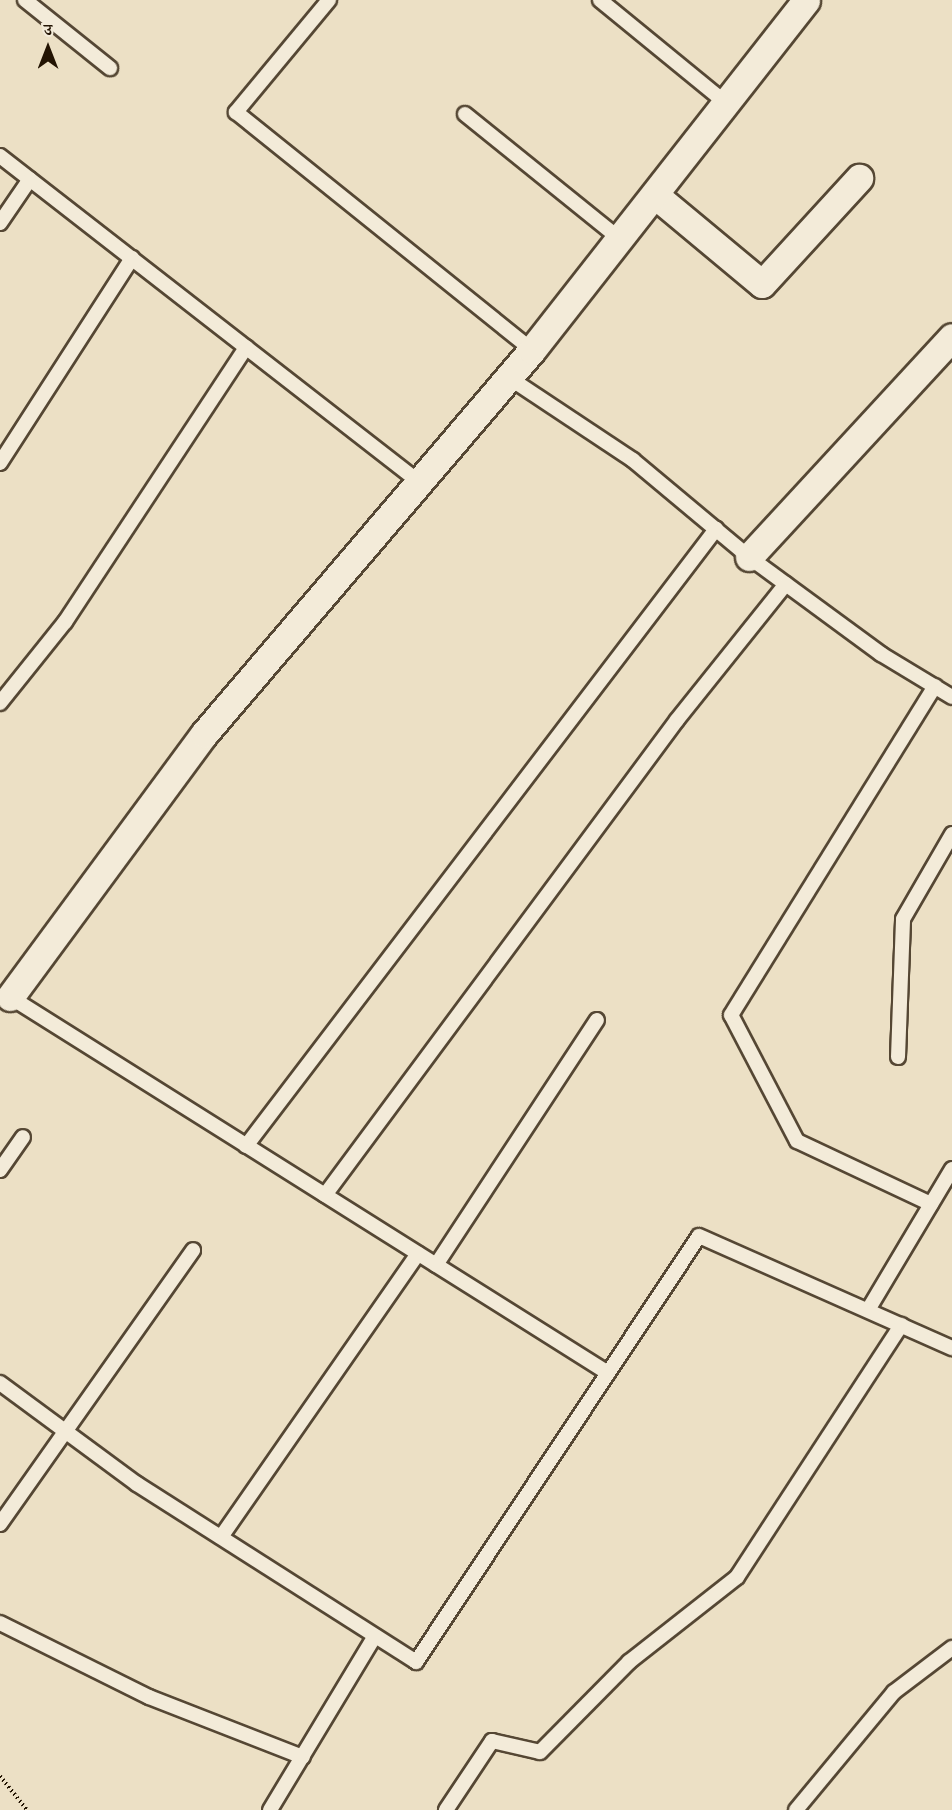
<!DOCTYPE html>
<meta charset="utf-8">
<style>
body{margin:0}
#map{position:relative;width:952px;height:1810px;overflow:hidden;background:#ece0c5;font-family:"IM FELL Great Primer","Noto Serif Devanagari",serif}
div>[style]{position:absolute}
.path>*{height:4px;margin-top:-2px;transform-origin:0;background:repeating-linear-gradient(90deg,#231403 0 1.5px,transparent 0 4.5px)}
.roads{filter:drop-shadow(2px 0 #554734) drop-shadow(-2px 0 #554734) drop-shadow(0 2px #554734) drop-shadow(0 -2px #554734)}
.lane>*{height:14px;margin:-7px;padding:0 7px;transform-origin:7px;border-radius:7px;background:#f3ebd9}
.street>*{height:27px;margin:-13.5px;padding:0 13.5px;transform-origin:13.5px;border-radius:13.5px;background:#f3ebd9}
span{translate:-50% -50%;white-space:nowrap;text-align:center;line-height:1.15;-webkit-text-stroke:5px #f3ebd9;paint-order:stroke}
.north{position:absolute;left:18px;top:18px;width:60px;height:60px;-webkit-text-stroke:4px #f3ebd9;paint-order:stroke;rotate:0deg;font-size:16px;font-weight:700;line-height:24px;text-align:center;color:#231403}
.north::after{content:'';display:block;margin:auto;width:21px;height:27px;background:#231403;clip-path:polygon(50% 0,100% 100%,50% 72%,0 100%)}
</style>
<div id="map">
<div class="path">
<div style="left:0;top:1776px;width:43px;rotate:51.5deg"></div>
</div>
<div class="roads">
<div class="lane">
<div style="left:25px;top:0;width:109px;rotate:38.7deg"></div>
<div style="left:329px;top:0;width:146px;rotate:129.7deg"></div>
<div style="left:236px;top:112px;width:380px;rotate:38.8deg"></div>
<div style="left:600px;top:0;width:163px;rotate:39.3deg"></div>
<div style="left:465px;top:114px;width:199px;rotate:38.9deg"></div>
<div style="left:0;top:156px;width:531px;rotate:37.88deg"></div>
<div style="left:0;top:223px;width:53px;rotate:-55.7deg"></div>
<div style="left:508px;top:377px;width:150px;rotate:33.6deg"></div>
<div style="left:633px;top:460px;width:151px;rotate:39.9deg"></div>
<div style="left:749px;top:557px;width:164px;rotate:36.3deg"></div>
<div style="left:881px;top:654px;width:83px;rotate:31.2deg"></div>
<div style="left:0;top:463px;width:244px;rotate:-57.2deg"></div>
<div style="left:0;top:703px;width:104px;rotate:-51.3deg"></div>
<div style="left:65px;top:622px;width:329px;rotate:-56.6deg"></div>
<div style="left:7px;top:995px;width:710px;rotate:32.17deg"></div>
<div style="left:898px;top:1057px;width:138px;rotate:-87.9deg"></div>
<div style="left:903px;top:919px;width:98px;rotate:-60deg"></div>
<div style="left:246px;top:1146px;width:776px;rotate:-52.7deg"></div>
<div style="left:0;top:1170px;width:40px;rotate:-55.1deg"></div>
<div style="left:325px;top:1195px;width:591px;rotate:-53.46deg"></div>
<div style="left:677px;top:720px;width:174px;rotate:-51.3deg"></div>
<div style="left:931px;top:1204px;width:148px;rotate:-154.8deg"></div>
<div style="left:797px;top:1141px;width:142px;rotate:-117.6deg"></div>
<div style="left:731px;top:1015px;width:387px;rotate:-58.2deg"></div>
<div style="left:436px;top:1265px;width:293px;rotate:-56.7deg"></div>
<div style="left:868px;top:1310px;width:164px;rotate:-59.2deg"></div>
<div style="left:0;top:1383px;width:170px;rotate:36.4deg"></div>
<div style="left:137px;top:1484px;width:331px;rotate:32.5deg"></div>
<div style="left:416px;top:1662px;width:511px;rotate:-56.4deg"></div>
<div style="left:699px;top:1236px;width:277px;rotate:23.9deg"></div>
<div style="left:0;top:1524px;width:335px;rotate:-54.8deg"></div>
<div style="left:221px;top:1537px;width:345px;rotate:-55.2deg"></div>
<div style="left:0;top:1623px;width:166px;rotate:26.4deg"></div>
<div style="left:149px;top:1697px;width:165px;rotate:21.3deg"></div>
<div style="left:270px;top:1810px;width:203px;rotate:-58.9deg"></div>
<div style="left:446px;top:1810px;width:83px;rotate:-56.3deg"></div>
<div style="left:492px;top:1741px;width:49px;rotate:12.9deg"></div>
<div style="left:540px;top:1752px;width:127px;rotate:-45.3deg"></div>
<div style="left:629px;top:1662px;width:137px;rotate:-38.2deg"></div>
<div style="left:737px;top:1577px;width:301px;rotate:-56.9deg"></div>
<div style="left:796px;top:1810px;width:153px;rotate:-50.3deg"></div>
<div style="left:894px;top:1692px;width:73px;rotate:-37.2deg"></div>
</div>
<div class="street">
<div style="left:655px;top:195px;width:139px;rotate:39.8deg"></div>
<div style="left:762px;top:284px;width:144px;rotate:-47.5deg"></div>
<div style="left:749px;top:557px;width:299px;rotate:-47.3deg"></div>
<div style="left:10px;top:997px;width:327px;rotate:-53.6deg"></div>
<div style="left:204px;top:734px;width:505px;rotate:-49.5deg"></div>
<div style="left:532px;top:350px;width:444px;rotate:-51.9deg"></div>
</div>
</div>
<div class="north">उ</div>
</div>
